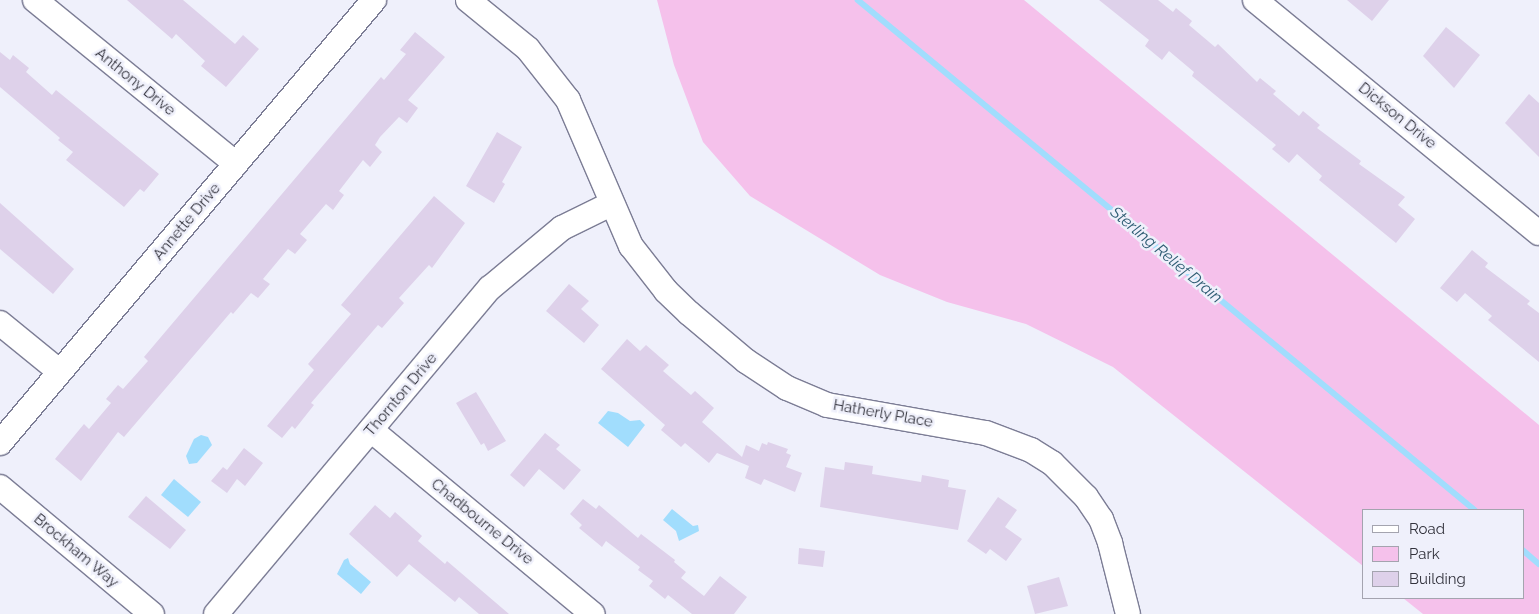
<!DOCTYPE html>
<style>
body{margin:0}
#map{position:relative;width:1539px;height:614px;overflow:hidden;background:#eff0fb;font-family:Raleway,sans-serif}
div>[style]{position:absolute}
.green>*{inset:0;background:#f5c1eb}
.water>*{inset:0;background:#a1ddfd}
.stream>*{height:5.5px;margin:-2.75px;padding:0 2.75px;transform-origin:2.75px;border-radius:2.75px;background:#a1ddfd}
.building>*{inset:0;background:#ded1ea}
.roads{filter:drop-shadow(1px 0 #7c7d95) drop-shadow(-1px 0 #7c7d95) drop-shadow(0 1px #7c7d95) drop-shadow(0 -1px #7c7d95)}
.minor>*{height:24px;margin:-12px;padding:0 12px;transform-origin:12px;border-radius:12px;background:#fff}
span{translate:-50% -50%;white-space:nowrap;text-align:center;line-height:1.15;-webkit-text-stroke:5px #eff0fb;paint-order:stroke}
.street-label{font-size:15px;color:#33333d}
.water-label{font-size:16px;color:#2e5c73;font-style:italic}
.legend{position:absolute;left:1362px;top:509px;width:162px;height:90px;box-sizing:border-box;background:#eff0fb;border:1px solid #a4a4af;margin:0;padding:6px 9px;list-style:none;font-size:15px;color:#33333d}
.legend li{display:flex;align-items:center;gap:10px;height:25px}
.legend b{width:25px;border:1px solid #a4a4af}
</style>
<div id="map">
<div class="green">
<div style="clip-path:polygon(657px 0,1024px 0,1539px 425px,1539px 614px,1423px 614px,1403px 598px,1523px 598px,1523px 510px,1363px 510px,1363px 566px,1113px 367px,1026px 324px,947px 302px,880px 275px,750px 196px,703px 142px,674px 65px)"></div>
</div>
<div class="water">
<div style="clip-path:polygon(608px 411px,618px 413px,630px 421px,640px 420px,645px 425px,628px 447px,598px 423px)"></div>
<div style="clip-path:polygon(201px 435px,208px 437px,212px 445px,197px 463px,189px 464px,186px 456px,194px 439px)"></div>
<div style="clip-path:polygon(174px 479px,201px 502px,188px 517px,161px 495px)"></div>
<div style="clip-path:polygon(672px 509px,693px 526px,698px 525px,699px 531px,679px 541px,676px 531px,663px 520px)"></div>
<div style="clip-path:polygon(348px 558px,350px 564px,371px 582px,361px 594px,337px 574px,344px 560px)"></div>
</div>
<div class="stream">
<div style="left:858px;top:0;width:800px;rotate:39.58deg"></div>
<div style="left:1523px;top:550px;width:21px;rotate:41deg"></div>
</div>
<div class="building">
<div style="clip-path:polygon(127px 0,183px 0,235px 44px,243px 35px,259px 49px,226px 87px,201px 66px,205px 61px,176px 34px,172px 39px)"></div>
<div style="clip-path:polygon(1099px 0,1158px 0,1173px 12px,1176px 8px,1192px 21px,1189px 25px,1215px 47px,1218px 44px,1257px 82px,1260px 78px,1276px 91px,1273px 94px,1299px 116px,1303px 111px,1320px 125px,1317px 128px,1361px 161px,1359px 164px,1405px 197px,1398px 205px,1415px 219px,1396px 243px,1319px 180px,1322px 176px,1297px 154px,1289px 163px,1272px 149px,1276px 145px,1192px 76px,1194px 72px,1169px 51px,1162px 60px,1145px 46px,1149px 40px)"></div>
<div style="clip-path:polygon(1347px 0,1389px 0,1372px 21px)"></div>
<div style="clip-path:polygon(1446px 27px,1480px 55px,1454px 88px,1423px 56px)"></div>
<div style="clip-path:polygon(415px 32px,445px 57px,408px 100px,418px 108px,407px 123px,399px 117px,380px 137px,375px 145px,382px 152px,370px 167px,363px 160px,339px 191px,344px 195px,333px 210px,326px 204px,300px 234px,307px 240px,295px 254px,288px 249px,263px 279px,270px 284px,258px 298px,251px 293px,233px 314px,231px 312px,124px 437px,118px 432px,81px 481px,55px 459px,84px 424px,89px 429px,111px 403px,106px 399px,118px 385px,123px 389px,148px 361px,144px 357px,381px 77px,384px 80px,406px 54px,400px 50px)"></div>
<div style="clip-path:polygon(0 52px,10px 60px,13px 55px,29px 68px,26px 72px,52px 95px,56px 90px,159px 174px,144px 192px,140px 189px,124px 207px,66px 160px,73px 152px,58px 140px,60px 138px,0 87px)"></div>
<div style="clip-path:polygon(1529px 94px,1539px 103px,1539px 157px,1505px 123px)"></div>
<div style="clip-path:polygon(497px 132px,522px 147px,502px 182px,505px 184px,494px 203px,466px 186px)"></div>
<div style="clip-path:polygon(434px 196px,465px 223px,432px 268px,429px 265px,399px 298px,404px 303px,382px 328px,378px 325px,311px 403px,314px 405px,295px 429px,292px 426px,282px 438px,267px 426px,314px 370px,308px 364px,351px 314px,341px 305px)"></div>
<div style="clip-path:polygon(0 203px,74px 269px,53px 294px,0 249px)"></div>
<div style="clip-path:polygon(1472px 250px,1488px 263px,1485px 267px,1530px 301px,1527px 304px,1539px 313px,1539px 362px,1488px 320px,1492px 316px,1465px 293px,1457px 302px,1440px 288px)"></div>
<div style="clip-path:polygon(569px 284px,589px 301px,581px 309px,599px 325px,584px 343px,546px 311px)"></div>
<div style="clip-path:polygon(627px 339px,640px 351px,646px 345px,669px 365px,663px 371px,691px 395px,695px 391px,714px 408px,702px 422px,742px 457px,746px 445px,759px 451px,762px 443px,767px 445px,768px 442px,788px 449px,786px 453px,791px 455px,786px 467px,802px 473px,795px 492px,764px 479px,761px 485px,745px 478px,749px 466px,717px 453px,709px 463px,685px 443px,681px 447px,661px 430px,665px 425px,601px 369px)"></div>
<div style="clip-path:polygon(476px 392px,506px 441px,488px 451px,484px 443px,481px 445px,456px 403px)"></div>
<div style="clip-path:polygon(545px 433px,560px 445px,556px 449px,581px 470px,564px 490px,539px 469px,524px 487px,510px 475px)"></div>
<div style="clip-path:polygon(244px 448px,263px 463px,245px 486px,237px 479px,227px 493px,211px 481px,223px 467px,227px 470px)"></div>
<div style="clip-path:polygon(845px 462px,873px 466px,872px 474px,921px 482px,922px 475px,949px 480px,948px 487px,966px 490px,958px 530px,820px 507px,825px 467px,844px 470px)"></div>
<div style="clip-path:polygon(146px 496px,186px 530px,170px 549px,128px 517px)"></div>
<div style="clip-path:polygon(998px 497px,1017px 510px,1005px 527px,1022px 539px,1006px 561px,990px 549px,986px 554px,967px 541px)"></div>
<div style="clip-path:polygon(583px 499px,596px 509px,599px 505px,638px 538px,641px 534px,675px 560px,674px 562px,686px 572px,681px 578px,704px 596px,720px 576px,747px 597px,734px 614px,692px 614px,668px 595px,665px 599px,649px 586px,653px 581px,638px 570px,640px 567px,606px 541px,602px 547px,579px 528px,582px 525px,570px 514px)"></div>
<div style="clip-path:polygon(375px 505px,390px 518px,395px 512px,422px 536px,418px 541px,445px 564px,447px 561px,509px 614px,479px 614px,459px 597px,455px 602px,409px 564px,397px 577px,349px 534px)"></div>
<div style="clip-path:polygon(799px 548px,825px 551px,823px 567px,798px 564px)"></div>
<div style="clip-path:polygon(1059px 577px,1068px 606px,1035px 614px,1027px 586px)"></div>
</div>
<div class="roads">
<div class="minor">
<div style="left:35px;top:0;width:259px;rotate:39.2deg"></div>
<div style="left:468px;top:0;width:77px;rotate:39.2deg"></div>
<div style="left:528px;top:49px;width:65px;rotate:51.9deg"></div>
<div style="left:568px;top:100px;width:159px;rotate:66.7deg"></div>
<div style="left:631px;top:246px;width:57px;rotate:52.1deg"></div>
<div style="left:666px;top:291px;width:32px;rotate:44deg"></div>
<div style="left:689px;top:313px;width:75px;rotate:40.1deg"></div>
<div style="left:746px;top:361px;width:49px;rotate:33.4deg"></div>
<div style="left:787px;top:388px;width:43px;rotate:23deg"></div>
<div style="left:827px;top:405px;width:161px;rotate:10deg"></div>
<div style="left:986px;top:433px;width:48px;rotate:20.7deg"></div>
<div style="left:1031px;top:450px;width:25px;rotate:32deg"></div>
<div style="left:1052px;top:463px;width:48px;rotate:45deg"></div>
<div style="left:1086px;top:497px;width:27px;rotate:56deg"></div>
<div style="left:1101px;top:519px;width:26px;rotate:69deg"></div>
<div style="left:1110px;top:543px;width:73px;rotate:75.8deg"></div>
<div style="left:1255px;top:0;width:367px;rotate:39.4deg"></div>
<div style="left:0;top:323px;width:77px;rotate:39.2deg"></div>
<div style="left:371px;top:430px;width:288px;rotate:39.7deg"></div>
<div style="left:0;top:443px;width:580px;rotate:-49.83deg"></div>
<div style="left:0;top:487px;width:198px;rotate:39.9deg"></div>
<div style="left:216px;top:614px;width:426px;rotate:-50deg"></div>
<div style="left:490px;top:288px;width:94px;rotate:-39.8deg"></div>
<div style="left:562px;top:228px;width:55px;rotate:-26.1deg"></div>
</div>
</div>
<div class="street-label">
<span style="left:135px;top:82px;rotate:39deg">Anthony Drive</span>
<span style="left:1397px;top:116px;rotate:39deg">Dickson Drive</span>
<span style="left:187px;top:222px;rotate:-50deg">Annette Drive</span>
<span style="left:401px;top:395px;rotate:-50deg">Thornton Drive</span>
<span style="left:883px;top:414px;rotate:10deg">Hatherly Place</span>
<span style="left:482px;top:522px;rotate:39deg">Chadbourne Drive</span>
<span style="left:76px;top:551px;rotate:40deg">Brockham Way</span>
</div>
<div class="water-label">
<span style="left:1166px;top:255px;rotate:40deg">Sterling Relief Drain</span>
</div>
<ul class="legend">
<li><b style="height:6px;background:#fff"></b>Road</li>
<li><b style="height:14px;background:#f5c1eb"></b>Park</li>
<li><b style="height:14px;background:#ded1ea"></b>Building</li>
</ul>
</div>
